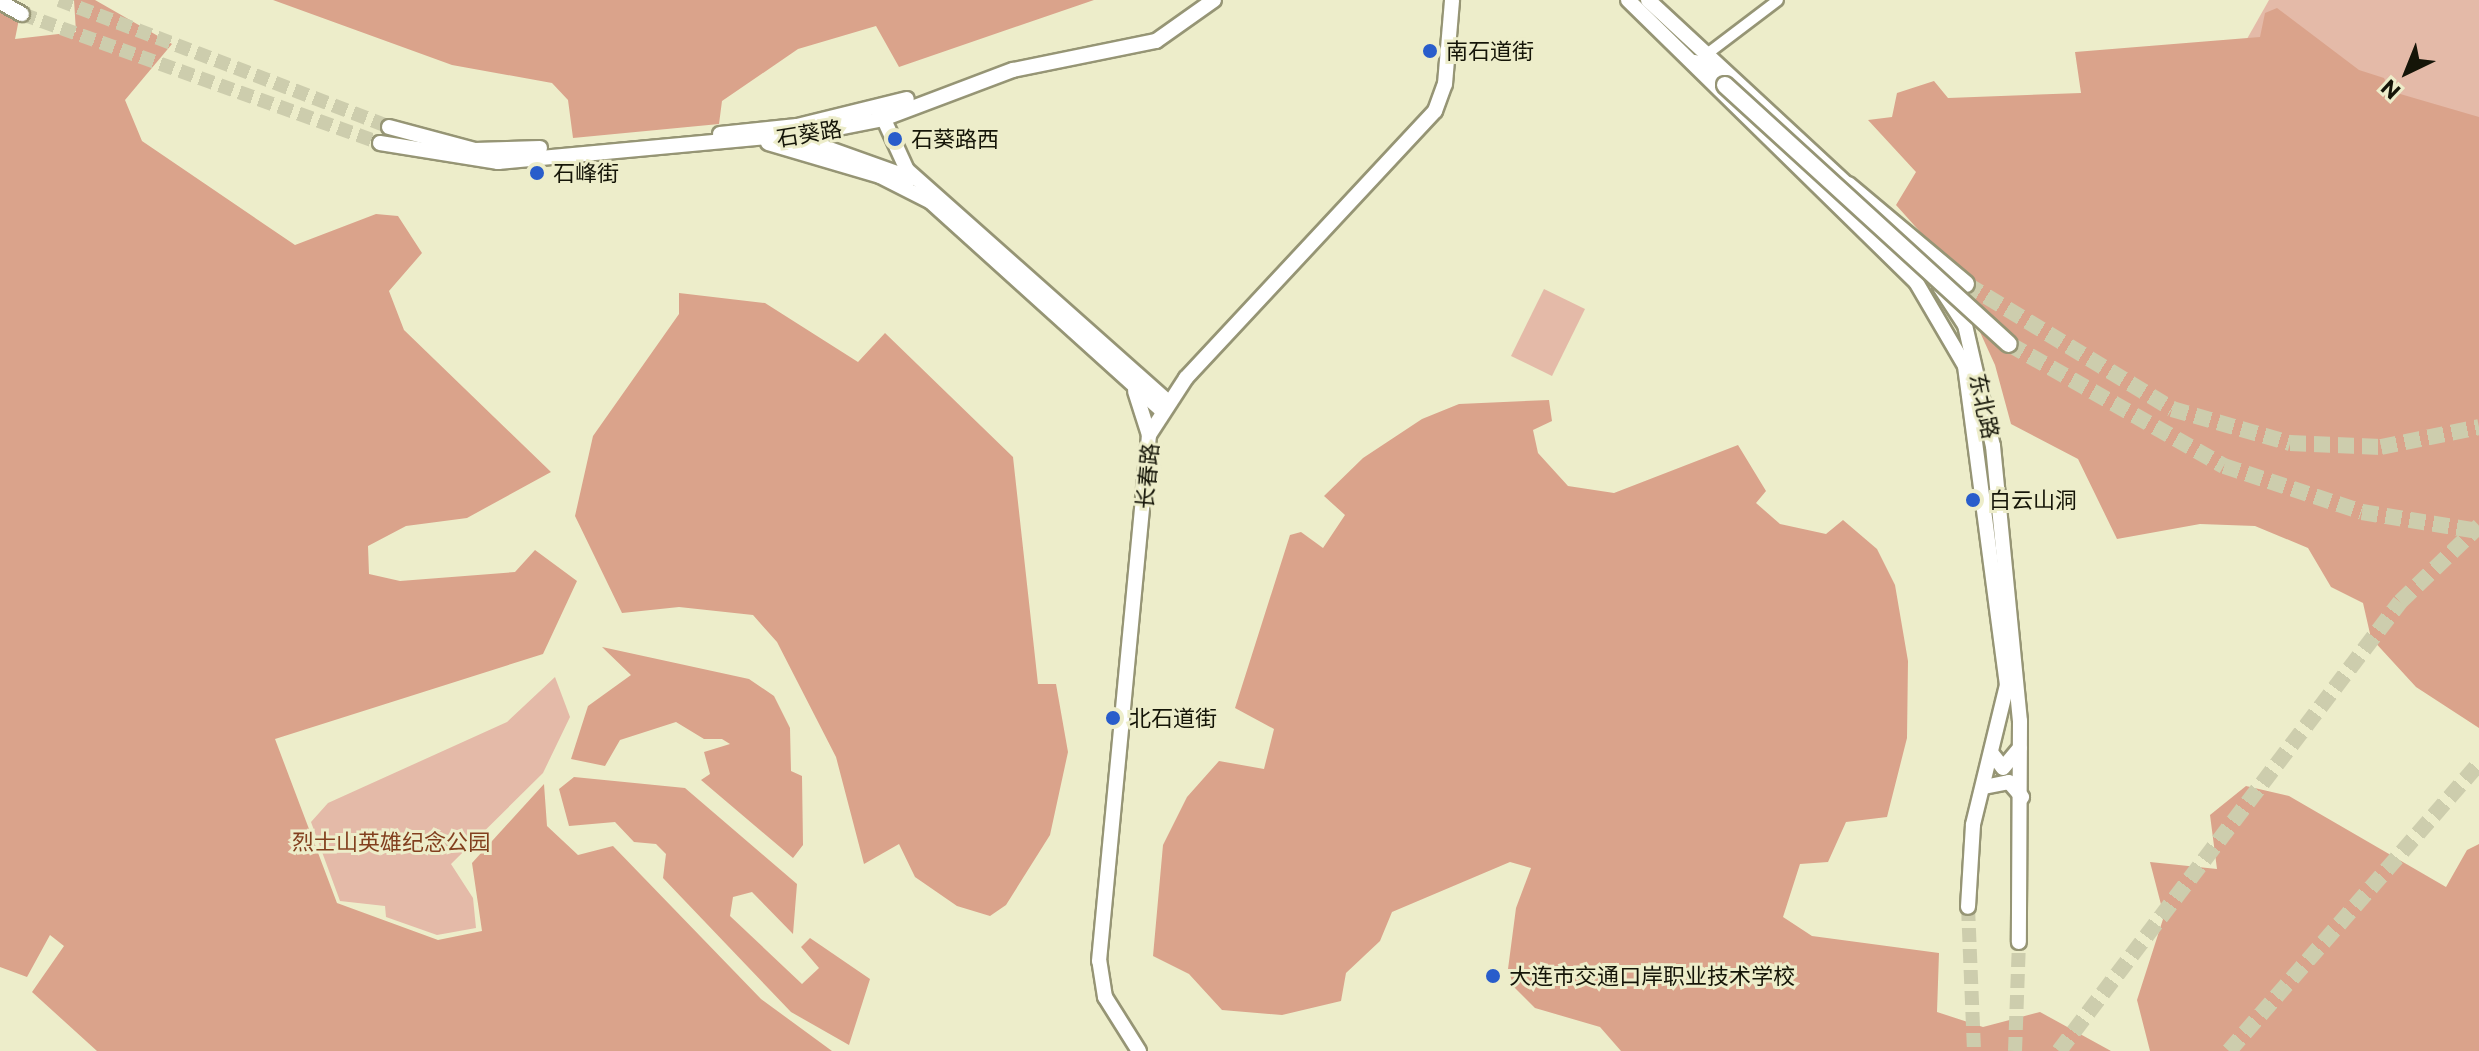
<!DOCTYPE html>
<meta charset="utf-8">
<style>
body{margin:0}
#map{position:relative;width:2479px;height:1051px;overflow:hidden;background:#ededca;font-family:Commissioner,"Noto Sans SC",sans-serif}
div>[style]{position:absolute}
.green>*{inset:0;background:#e4baa8}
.forest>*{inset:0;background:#daa38b}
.major-tunnel>*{height:14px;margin-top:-7px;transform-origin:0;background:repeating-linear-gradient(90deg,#cdcdad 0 14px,transparent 0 21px)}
.highway-tunnel>*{height:16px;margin-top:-8px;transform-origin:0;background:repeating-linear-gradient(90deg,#cdcdad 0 16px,transparent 0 24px)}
.roads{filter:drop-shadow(2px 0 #969575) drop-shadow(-2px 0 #969575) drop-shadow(0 2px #969575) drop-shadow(0 -2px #969575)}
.minor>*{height:10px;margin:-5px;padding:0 5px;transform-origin:5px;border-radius:5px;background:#fff}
.major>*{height:14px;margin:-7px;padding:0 7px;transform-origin:7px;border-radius:7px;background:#fff}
.highway>*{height:16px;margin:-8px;padding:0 8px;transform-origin:8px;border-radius:8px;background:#fff}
.bridges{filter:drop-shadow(2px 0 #969575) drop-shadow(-2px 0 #969575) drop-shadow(0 2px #969575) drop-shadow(0 -2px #969575)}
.highway-bridge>*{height:16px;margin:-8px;padding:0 8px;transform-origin:8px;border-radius:8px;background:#fff}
.dots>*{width:22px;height:22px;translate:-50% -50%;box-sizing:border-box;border:4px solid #ededca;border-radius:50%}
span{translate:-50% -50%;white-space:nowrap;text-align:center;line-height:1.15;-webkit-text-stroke:6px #ededca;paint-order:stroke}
.poi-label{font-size:22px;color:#151508}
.left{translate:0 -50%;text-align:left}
.street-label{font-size:22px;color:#151508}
.park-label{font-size:22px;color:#823f1e}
.north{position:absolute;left:2367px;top:32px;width:80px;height:80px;-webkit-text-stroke:6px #ededca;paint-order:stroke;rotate:223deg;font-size:22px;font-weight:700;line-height:32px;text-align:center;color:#151508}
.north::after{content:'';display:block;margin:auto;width:28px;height:36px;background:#151508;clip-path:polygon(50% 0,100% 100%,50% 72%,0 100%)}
</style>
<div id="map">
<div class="green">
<div style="clip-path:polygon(2269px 0,2479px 0,2479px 406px,2213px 99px)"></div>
<div style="clip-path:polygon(1544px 289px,1585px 309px,1552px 376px,1511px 356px)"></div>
<div style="clip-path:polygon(555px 677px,570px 717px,543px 773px,451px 864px,473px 898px,476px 928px,437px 935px,386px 917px,385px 906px,340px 901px,311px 822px,328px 803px,507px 722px)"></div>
</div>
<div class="forest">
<div style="clip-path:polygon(74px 0,95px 0,172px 44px,125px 100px,142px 141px,295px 245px,376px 214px,398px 216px,422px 253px,389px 291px,404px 330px,551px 472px,467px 518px,406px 526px,368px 546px,369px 574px,400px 581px,515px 572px,535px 550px,577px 581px,543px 654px,275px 739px,337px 903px,438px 940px,482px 931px,472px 863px,544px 784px,547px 826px,578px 855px,613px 846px,761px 999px,832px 1051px,97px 1051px,32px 992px,64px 946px,50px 935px,27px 977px,0 967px,0 8px,19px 19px,15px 39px,76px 32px)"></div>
<div style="clip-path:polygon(273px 0,1094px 0,899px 67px,876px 26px,798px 49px,722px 101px,719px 124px,573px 138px,568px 100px,552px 83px,452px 65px)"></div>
<div style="clip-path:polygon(2277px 8px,2359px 70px,2384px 78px,2390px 91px,2479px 117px,2479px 728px,2416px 687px,2371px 638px,2363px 603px,2331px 587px,2308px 548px,2255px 526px,2200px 524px,2117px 539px,2078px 459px,2011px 424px,1995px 365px,1949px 264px,1896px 205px,1916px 172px,1868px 120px,1892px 117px,1897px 93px,1934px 81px,1948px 98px,2081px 93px,2075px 52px,2260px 37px,2265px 13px)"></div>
<div style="clip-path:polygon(679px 293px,765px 303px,858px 362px,885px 333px,1013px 457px,1038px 684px,1056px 684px,1068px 752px,1050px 835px,1006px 905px,990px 916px,957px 906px,915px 877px,899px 844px,864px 864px,836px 757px,777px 642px,753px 615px,679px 607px,622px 613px,575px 516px,593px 436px,679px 314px)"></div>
<div style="clip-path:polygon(1549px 400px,1552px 421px,1533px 430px,1538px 453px,1568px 486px,1614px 493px,1738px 445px,1766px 491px,1756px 503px,1780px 524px,1826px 534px,1843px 520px,1877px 549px,1895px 585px,1908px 661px,1907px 738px,1887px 817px,1846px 822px,1828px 862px,1800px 864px,1783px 917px,1812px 936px,1939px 953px,1937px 1012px,1983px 1027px,2040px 1012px,2111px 1051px,1621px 1051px,1600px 1027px,1535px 1008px,1514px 987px,1508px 969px,1516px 908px,1531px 868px,1510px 862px,1392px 912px,1380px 941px,1346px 973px,1341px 1001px,1282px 1015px,1222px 1010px,1189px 974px,1153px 956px,1163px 845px,1187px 797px,1219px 761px,1264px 769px,1274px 729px,1235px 708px,1290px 535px,1301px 532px,1323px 548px,1345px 515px,1324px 496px,1363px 458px,1422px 419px,1459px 404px)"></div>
<div style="clip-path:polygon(602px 647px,749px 679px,774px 696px,790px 728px,791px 771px,802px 776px,803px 845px,793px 858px,701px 780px,710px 774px,704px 752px,730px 744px,722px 739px,704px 739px,676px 722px,620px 740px,605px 766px,571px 759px,588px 706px,631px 675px)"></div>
<div style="clip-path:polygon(574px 777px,685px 788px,797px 884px,793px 934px,752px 892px,733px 897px,730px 916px,802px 984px,819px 968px,801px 947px,810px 938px,870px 979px,849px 1045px,791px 1012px,663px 878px,666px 854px,656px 844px,634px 842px,615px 822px,569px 826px,559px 789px)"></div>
<div style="clip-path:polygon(2246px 786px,2289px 796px,2446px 887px,2467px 850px,2479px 844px,2479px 1051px,2150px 1051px,2137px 1000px,2164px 916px,2150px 862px,2217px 869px,2210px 815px)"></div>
</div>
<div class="major-tunnel">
<div style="left:59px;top:0;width:354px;rotate:21deg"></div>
<div style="left:22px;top:14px;width:381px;rotate:19.8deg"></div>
<div style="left:1968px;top:907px;width:144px;rotate:87.6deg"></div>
<div style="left:2015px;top:1051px;width:109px;rotate:-87.9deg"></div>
</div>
<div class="highway-tunnel">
<div style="left:1966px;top:284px;width:241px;rotate:31.2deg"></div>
<div style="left:2172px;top:409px;width:123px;rotate:16.1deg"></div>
<div style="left:2290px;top:443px;width:91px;rotate:2.5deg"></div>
<div style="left:2381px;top:447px;width:100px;rotate:-11.5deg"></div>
<div style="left:2009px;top:344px;width:247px;rotate:29.6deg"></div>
<div style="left:2224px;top:466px;width:145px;rotate:18.4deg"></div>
<div style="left:2362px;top:512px;width:118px;rotate:9.3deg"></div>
<div style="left:2059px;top:1051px;width:564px;rotate:-52.78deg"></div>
<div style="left:2400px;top:602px;width:110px;rotate:-43.9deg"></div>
<div style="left:2229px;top:1051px;width:381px;rotate:-49deg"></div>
</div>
<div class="roads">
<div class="minor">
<div style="left:1703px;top:57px;width:94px;rotate:-37.2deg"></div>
</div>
<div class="major">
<div style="left:1628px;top:0;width:403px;rotate:44.4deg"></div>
<div style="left:1916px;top:282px;width:97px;rotate:59.7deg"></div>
<div style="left:1965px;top:366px;width:322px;rotate:82.5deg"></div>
<div style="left:2007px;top:685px;width:144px;rotate:103.7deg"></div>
<div style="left:1973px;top:825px;width:82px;rotate:93.5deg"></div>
<div style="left:1648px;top:0;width:281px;rotate:42.8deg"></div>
<div style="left:0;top:2px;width:25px;rotate:29deg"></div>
<div style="left:881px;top:113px;width:63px;rotate:65.5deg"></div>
<div style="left:907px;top:170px;width:348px;rotate:41.6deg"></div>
<div style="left:389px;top:127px;width:89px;rotate:15deg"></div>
<div style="left:475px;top:150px;width:65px;rotate:-1.8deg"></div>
<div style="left:720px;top:134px;width:77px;rotate:-5.9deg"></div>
<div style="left:797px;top:126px;width:113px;rotate:-13.8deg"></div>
<div style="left:799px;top:138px;width:119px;rotate:19.7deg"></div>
<div style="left:380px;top:143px;width:120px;rotate:9.1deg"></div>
<div style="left:498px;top:162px;width:316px;rotate:-5.3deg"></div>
<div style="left:813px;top:133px;width:71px;rotate:-11.3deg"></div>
<div style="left:883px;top:119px;width:139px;rotate:-20.7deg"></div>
<div style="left:1013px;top:70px;width:146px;rotate:-11.5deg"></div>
<div style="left:1156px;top:41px;width:71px;rotate:-35.3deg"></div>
<div style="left:768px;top:143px;width:117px;rotate:16.4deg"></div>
<div style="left:880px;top:176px;width:57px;rotate:27deg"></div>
<div style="left:931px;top:202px;width:309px;rotate:42.1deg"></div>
<div style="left:1940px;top:287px;width:45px;rotate:56.7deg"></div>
<div style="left:1965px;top:325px;width:124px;rotate:77deg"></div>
<div style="left:1993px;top:446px;width:276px;rotate:84.4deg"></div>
<div style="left:2020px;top:721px;width:221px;rotate:90.3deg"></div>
<div style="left:1135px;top:391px;width:46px;rotate:72.3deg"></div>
<div style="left:1993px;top:755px;width:16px;rotate:52deg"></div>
<div style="left:2003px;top:768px;width:26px;rotate:-50deg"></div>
<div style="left:1984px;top:787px;width:25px;rotate:-11deg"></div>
<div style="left:2009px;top:782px;width:20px;rotate:49deg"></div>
<div style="left:1139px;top:1051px;width:64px;rotate:-122.2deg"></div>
<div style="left:1105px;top:997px;width:36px;rotate:-99deg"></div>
<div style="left:1099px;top:961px;width:528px;rotate:-84.57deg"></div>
<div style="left:1149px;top:435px;width:68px;rotate:-57deg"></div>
<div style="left:1186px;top:378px;width:365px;rotate:-47deg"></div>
<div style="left:1435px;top:111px;width:29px;rotate:-70deg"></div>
<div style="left:1445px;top:84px;width:84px;rotate:-85.2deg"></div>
</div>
<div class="highway">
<div style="left:1695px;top:63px;width:37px;rotate:36deg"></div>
<div style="left:1848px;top:185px;width:154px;rotate:40deg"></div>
</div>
</div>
<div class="bridges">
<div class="highway-bridge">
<div style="left:1725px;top:85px;width:384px;rotate:42.4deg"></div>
</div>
</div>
<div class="dots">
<div style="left:1430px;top:51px;background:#295dcb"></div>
<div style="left:895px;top:139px;background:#295dcb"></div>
<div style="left:537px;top:173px;background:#295dcb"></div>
<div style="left:1973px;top:500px;background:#295dcb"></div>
<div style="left:1113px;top:718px;background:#295dcb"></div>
<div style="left:1493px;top:976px;background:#295dcb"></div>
</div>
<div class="poi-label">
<span class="left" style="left:1446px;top:51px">南石道街</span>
<span class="left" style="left:911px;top:139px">石葵路西</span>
<span class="left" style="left:553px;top:173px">石峰街</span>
<span class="left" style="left:1989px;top:500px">白云山洞</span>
<span class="left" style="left:1129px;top:718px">北石道街</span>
<span class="left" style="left:1509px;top:976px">大连市交通口岸职业技术学校</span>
</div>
<div class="street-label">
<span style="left:809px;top:133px;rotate:-9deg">石葵路</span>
<span style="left:1985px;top:406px;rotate:78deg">东北路</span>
<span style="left:1147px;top:476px;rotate:-85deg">长春路</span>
</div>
<div class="park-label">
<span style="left:391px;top:842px">烈士山英雄纪念公园</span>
</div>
<div class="north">N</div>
</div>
